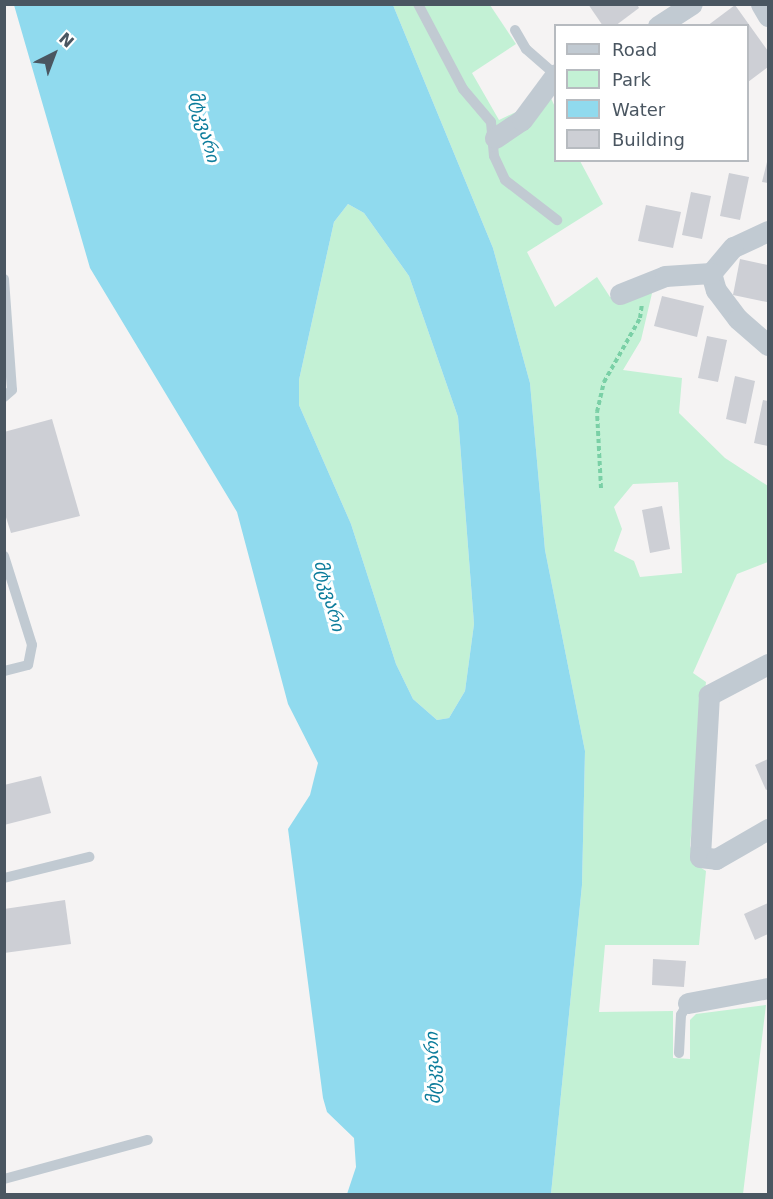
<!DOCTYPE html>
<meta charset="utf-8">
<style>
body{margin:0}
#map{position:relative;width:773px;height:1199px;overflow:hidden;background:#f5f3f3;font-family:"DejaVu Sans","Noto Sans Georgian",sans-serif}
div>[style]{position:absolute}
.green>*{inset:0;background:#c3f1d5}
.water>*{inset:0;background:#90daee}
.building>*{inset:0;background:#cdcfd5}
.path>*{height:4px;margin-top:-2px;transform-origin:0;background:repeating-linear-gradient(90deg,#7ad0a6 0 4.5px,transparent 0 7.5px)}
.service>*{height:10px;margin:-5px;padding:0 5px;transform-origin:5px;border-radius:5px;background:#c1cad2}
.minor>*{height:21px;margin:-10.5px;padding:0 10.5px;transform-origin:10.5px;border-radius:10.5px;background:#c1cad2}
span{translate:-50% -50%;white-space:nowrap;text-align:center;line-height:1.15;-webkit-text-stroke:6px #fff;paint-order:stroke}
.water-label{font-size:18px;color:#0c7c9b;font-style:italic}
.frame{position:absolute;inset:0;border:6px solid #4a5661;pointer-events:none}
.legend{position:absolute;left:554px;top:24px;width:195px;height:138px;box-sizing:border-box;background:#fff;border:2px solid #b7bbc0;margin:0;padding:8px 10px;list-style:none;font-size:18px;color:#4a5661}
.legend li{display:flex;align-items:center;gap:12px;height:30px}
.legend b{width:30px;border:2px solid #b7bbc0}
.north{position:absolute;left:24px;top:24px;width:60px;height:60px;-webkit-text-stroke:4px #fff;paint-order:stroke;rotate:42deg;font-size:16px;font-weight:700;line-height:24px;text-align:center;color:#4a5661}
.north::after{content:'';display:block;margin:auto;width:21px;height:27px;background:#4a5661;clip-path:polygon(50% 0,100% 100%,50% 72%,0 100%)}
</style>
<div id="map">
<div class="green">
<div style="clip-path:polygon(evenodd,393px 5px,490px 5px,516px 44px,472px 73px,499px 120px,550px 96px,555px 107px,556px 160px,580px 161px,603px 204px,527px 252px,555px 307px,597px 277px,610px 297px,653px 289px,641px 340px,623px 370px,682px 378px,679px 413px,725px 458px,768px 486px,768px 562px,737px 574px,693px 673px,706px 682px,690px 846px,698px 866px,706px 871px,699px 945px,605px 945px,599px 1012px,673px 1011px,673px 1058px,690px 1059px,690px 1020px,696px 1014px,766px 1005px,743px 1194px,551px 1194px,582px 885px,585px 751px,545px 550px,530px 383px,493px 248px,393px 5px,678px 482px,682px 573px,640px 577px,634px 561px,614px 551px,622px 529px,614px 507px,633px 484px,678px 482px)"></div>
<div style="clip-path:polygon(348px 204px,364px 213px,409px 276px,458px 417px,474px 624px,465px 691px,449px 718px,437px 720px,413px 699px,396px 664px,351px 524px,299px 405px,299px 380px,334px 222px)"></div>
</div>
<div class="water">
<div style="clip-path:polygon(evenodd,14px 5px,393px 5px,493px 248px,530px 383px,545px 550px,585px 751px,582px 885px,551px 1194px,347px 1194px,356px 1167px,354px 1138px,327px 1112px,323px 1098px,288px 829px,310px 795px,318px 763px,288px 704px,237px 512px,90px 268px,14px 5px,348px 204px,364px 213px,409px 276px,458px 417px,474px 624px,465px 691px,449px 718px,437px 720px,413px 699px,396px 664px,351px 524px,299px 405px,299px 380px,334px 222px,348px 204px)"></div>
</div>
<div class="building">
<div style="clip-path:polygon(588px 4px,637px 4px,639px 8px,615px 26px,603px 26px)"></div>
<div style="clip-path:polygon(735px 5px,768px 51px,768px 67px,748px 82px,748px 26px,707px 26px)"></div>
<div style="clip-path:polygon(768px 158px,768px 183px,762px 182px)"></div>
<div style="clip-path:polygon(729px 173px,749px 177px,740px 220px,720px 216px)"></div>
<div style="clip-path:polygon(691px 192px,711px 196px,702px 239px,682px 235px)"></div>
<div style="clip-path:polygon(646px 205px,681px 212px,673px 248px,638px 241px)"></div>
<div style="clip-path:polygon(740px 259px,768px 265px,767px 302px,733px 295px)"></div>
<div style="clip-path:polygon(662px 296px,704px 306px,697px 337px,654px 326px)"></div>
<div style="clip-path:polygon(707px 336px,727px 340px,718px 382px,698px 378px)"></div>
<div style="clip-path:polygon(735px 376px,755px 381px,746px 424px,726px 419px)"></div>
<div style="clip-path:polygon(763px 400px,768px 401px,768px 446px,754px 443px)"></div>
<div style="clip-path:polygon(52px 419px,80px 516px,11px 533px,4px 511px,4px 432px)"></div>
<div style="clip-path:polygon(662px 506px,670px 549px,650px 553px,642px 510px)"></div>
<div style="clip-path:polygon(768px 759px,768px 789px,766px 790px,755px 765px)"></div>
<div style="clip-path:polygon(41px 776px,51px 813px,4px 825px,4px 785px)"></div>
<div style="clip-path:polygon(65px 900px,71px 944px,4px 953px,4px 909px)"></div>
<div style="clip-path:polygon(768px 903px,768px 934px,755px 940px,744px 914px)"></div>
<div style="clip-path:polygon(653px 959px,686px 961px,684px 987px,652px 985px)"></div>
</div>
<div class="path">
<div style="left:601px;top:488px;width:76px;rotate:-93deg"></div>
<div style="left:597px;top:412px;width:31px;rotate:-77deg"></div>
<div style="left:604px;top:382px;width:73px;rotate:-60.6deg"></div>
<div style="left:640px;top:318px;width:14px;rotate:-82deg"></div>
</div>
<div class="service">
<div style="left:418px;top:4px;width:96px;rotate:62.1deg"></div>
<div style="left:463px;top:89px;width:43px;rotate:49.7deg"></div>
<div style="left:491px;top:122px;width:34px;rotate:85deg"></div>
<div style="left:494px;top:156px;width:26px;rotate:65deg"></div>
<div style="left:505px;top:180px;width:66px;rotate:37.6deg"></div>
<div style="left:515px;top:30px;width:22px;rotate:60deg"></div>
<div style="left:526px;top:49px;width:38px;rotate:41deg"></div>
<div style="left:4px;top:279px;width:111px;rotate:85.9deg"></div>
<div style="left:12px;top:390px;width:11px;rotate:139deg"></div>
<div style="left:4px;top:556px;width:93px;rotate:72.5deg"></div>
<div style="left:32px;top:645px;width:20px;rotate:101deg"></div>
<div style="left:28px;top:665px;width:25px;rotate:166deg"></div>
<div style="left:4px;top:878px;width:88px;rotate:-13.9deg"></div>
<div style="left:679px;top:1053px;width:38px;rotate:-87deg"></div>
<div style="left:681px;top:1015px;width:14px;rotate:-60deg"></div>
<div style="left:4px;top:1179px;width:149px;rotate:-15.2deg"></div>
</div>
<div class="minor">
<div style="left:761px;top:4px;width:14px;rotate:60deg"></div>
<div style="left:658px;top:26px;width:40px;rotate:-32.9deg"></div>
<div style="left:495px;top:138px;width:32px;rotate:-34deg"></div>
<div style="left:522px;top:120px;width:57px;rotate:-53.5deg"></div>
<div style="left:768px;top:231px;width:38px;rotate:155deg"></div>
<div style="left:733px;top:247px;width:34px;rotate:130deg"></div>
<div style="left:711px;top:273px;width:18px;rotate:74deg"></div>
<div style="left:716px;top:290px;width:36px;rotate:53deg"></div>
<div style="left:738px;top:319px;width:40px;rotate:41deg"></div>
<div style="left:620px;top:294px;width:48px;rotate:-21.8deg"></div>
<div style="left:665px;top:276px;width:46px;rotate:-3.7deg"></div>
<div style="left:768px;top:664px;width:67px;rotate:152.3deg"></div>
<div style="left:709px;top:695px;width:162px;rotate:93.2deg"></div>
<div style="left:700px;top:857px;width:16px;rotate:7deg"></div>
<div style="left:716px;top:859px;width:60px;rotate:-30deg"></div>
<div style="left:688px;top:1003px;width:81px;rotate:-10.6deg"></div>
</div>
<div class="water-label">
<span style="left:204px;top:127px;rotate:75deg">მტკვარი</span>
<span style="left:329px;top:596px;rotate:75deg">მტკვარი</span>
<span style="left:433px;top:1068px;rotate:-92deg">მტკვარი</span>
</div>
<div class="frame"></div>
<ul class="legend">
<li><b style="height:8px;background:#c1cad2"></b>Road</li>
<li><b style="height:16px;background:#c3f1d5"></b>Park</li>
<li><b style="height:16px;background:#90daee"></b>Water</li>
<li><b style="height:16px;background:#cdcfd5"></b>Building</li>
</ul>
<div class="north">N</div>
</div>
